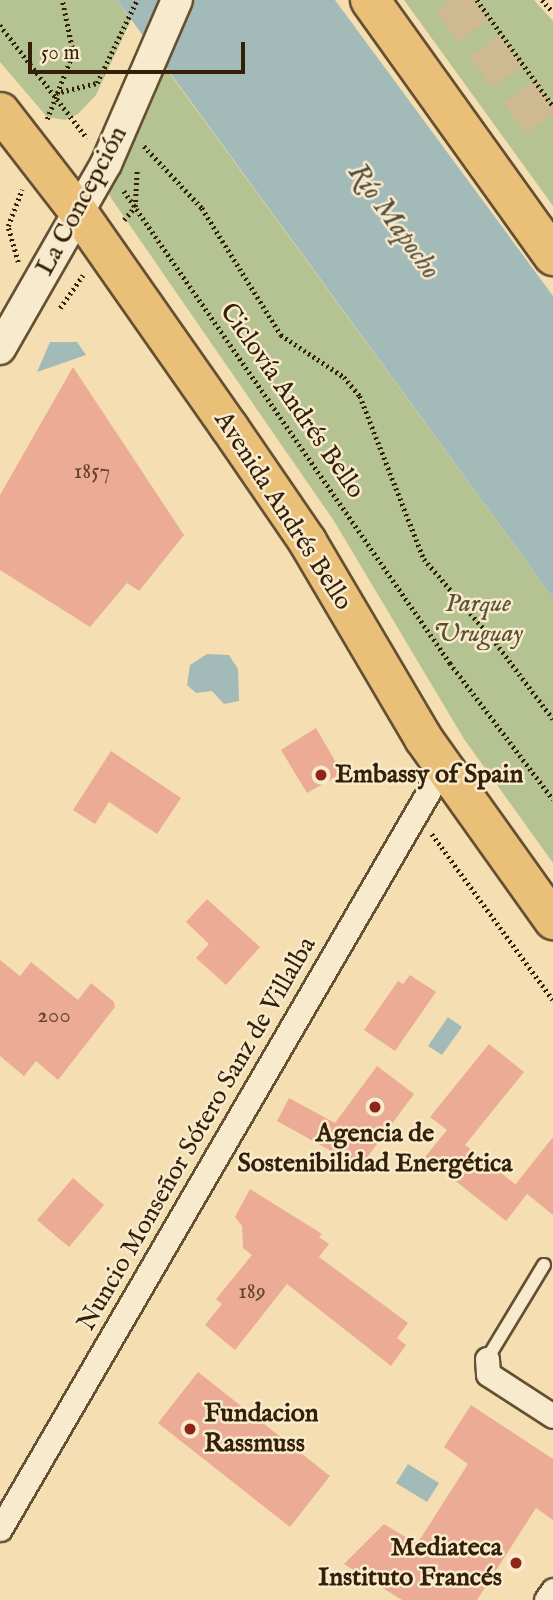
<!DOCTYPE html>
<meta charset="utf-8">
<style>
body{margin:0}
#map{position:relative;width:553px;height:1600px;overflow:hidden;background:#f5dfb2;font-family:"IM FELL English",serif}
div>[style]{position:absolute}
.green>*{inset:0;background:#b5c392}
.water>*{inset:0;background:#a2bab8}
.building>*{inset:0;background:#ebab94}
.motorway-tunnel>*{height:38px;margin-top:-19px;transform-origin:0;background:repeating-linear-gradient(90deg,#ceb990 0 38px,transparent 0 57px)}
.path>*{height:4.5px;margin-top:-2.25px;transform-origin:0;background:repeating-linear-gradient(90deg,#342008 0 2px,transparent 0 5.5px)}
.roads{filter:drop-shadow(2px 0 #645032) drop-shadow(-2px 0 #645032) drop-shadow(0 2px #645032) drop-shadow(0 -2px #645032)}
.service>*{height:12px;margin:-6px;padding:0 6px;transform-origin:6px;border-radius:6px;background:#f8eacd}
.minor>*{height:23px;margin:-11.5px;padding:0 11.5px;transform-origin:11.5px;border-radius:11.5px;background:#f8eacd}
.tertiary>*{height:30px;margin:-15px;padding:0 15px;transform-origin:15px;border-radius:15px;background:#f8eacd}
.primary>*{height:37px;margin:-18.5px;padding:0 18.5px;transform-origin:18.5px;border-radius:18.5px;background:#eac079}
.motorway>*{height:38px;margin:-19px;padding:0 19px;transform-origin:19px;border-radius:19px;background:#eac079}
.dots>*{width:19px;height:19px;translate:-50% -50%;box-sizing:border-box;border:4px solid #f8eacd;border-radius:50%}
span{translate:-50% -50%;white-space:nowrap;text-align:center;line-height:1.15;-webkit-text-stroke:5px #f8eacd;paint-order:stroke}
.number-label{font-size:23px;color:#62432b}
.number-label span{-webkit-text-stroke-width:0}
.street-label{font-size:26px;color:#342008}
.park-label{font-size:26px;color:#5b5131;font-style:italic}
.poi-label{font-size:26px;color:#342008;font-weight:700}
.left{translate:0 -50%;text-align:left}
.right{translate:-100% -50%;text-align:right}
.water-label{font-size:28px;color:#554e3d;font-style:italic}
.scale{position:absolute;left:28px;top:42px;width:217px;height:32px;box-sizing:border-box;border:4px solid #342008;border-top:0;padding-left:9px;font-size:21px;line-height:24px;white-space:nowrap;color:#342008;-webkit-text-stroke:5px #f8eacd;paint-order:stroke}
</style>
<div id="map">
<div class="green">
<div style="clip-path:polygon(0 0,117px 0,131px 20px,96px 95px,78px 114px,65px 120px,47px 117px,0 62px)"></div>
<div style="clip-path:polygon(404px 0,534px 0,553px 21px,553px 206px)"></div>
<div style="clip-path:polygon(165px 67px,553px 598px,553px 863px,464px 739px,334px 521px,111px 198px,107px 189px,115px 158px)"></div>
</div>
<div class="water">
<div style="clip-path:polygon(117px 0,335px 0,553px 296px,553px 598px)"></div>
<div style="clip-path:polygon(50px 342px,77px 342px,86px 355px,37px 372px)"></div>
<div style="clip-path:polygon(207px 654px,229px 655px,238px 669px,239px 701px,224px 704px,212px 691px,196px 693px,187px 685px,190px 665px)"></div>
<div style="clip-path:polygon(448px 1017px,462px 1027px,442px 1055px,428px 1046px)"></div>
<div style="clip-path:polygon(408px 1464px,439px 1483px,427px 1502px,396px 1483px)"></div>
</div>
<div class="building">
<div style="clip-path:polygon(73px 367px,184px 535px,139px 591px,127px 583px,90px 627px,0 570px,0 495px)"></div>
<div style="clip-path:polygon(316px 728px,342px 773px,307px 793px,281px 750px)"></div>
<div style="clip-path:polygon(111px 751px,181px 798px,157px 834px,109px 802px,95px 824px,73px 810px)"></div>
<div style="clip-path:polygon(207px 899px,260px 947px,226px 985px,196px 958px,209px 944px,186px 922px)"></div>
<div style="clip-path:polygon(0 960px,20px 976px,31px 962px,78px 1000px,91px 983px,114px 1002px,115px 1007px,58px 1080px,36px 1061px,24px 1076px,0 1056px)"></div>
<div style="clip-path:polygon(410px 975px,436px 992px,395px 1051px,364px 1030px,398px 981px,403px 984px)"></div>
<div style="clip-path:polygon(489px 1044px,524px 1072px,465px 1145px,524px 1191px,515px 1185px,553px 1137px,553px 1215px,527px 1194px,506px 1221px,425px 1157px,447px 1130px,430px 1117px)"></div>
<div style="clip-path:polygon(377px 1066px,414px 1094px,360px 1167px,277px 1121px,289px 1098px,335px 1123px)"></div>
<div style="clip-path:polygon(73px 1178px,104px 1205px,69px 1247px,37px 1220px)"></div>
<div style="clip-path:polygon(250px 1189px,322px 1234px,319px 1237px,329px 1244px,319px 1257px,408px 1323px,397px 1338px,406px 1345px,391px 1366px,287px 1284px,235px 1350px,205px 1325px,222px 1304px,216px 1299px,252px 1255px,243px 1248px,242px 1226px,235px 1217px)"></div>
<div style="clip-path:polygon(198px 1372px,330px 1476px,290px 1527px,158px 1423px)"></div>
<div style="clip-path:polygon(471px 1405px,553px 1459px,553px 1520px,536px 1508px,477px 1600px,402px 1600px,344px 1564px,384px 1524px,417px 1544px,468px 1464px,444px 1447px)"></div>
</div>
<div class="motorway-tunnel">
<div style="left:451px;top:0;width:172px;rotate:53.5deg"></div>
</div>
<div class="path">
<div style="left:477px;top:0;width:130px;rotate:54.4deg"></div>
<div style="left:542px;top:0;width:16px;rotate:47deg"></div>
<div style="left:0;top:25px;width:143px;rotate:52.4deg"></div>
<div style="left:56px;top:93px;width:42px;rotate:-13.7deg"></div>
<div style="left:97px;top:83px;width:92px;rotate:-64.3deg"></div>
<div style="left:47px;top:119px;width:71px;rotate:-68.5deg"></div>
<div style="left:73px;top:53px;width:54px;rotate:-101.7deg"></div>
<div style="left:144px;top:146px;width:85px;rotate:46.9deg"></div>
<div style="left:202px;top:208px;width:150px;rotate:58.1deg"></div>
<div style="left:281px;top:335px;width:76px;rotate:33.7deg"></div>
<div style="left:344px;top:377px;width:25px;rotate:50deg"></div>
<div style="left:360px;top:396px;width:175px;rotate:68.6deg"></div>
<div style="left:424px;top:559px;width:111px;rotate:49.4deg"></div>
<div style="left:496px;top:643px;width:95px;rotate:53.1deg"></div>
<div style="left:124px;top:191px;width:574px;rotate:55.37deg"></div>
<div style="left:450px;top:663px;width:171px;rotate:52.9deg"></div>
<div style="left:124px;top:220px;width:17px;rotate:-50deg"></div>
<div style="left:135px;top:207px;width:37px;rotate:-87deg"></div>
<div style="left:18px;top:262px;width:37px;rotate:-106deg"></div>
<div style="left:8px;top:226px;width:39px;rotate:-69deg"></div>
<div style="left:60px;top:308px;width:40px;rotate:-55.1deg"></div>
<div style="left:432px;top:834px;width:205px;rotate:53.9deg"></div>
</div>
<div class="roads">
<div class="service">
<div style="left:487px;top:1359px;width:110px;rotate:-58.8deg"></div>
</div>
<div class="minor">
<div style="left:487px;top:1359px;width:15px;rotate:86deg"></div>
<div style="left:488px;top:1374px;width:77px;rotate:32.9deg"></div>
<div style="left:0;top:1529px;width:881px;rotate:-59.83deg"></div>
<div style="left:546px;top:1600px;width:12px;rotate:-55deg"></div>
</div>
<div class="tertiary">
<div style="left:0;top:349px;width:213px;rotate:-60.2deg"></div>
<div style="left:106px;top:164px;width:179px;rotate:-66.6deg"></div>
</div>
<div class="primary">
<div style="left:0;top:111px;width:129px;rotate:52.2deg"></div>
<div style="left:79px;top:213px;width:261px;rotate:55deg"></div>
<div style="left:229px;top:427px;width:138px;rotate:55.6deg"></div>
<div style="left:307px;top:541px;width:229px;rotate:59.5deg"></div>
<div style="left:423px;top:738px;width:224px;rotate:54.5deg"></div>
</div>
<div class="motorway">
<div style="left:370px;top:0;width:315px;rotate:54.4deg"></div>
</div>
</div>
<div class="dots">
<div style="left:321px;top:775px;background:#8f2418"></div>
<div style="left:375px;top:1107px;background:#8f2418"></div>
<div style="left:190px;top:1429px;background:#8f2418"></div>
<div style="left:516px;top:1563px;background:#8f2418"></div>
</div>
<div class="number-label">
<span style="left:92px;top:472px">1857</span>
<span style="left:54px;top:1016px">200</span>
<span style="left:252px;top:1292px">189</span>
</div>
<div class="street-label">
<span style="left:82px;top:201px;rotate:-62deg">La Concepción</span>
<span style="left:292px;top:401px;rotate:55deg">Ciclovía Andrés Bello</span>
<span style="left:283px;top:511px;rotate:57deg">Avenida Andrés Bello</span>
<span style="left:197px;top:1134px;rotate:-60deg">Nuncio Monseñor Sótero Sanz de Villalba</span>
</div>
<div class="park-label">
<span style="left:478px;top:619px">Parque<br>Uruguay</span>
</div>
<div class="poi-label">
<span class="left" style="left:335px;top:775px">Embassy of Spain</span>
<span style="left:375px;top:1149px">Agencia de<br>Sostenibilidad Energética</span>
<span class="left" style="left:204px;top:1429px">Fundacion<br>Rassmuss</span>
<span class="right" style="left:502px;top:1563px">Mediateca<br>Instituto Francés</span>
</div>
<div class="water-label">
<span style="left:393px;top:222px;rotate:54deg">Río Mapocho</span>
</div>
<div class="scale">50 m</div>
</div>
